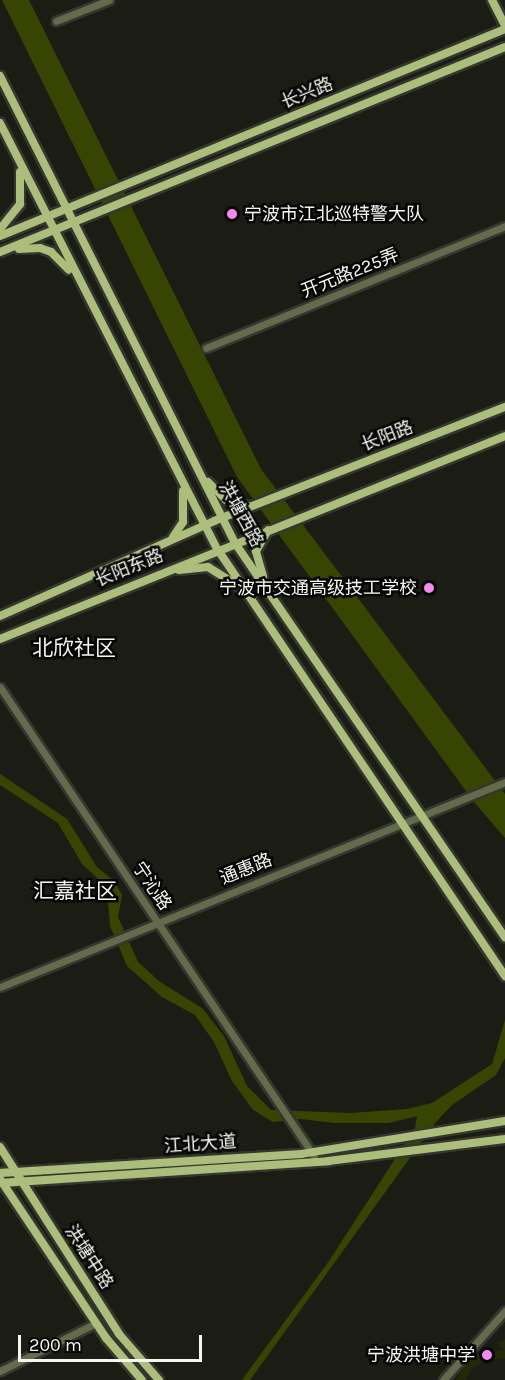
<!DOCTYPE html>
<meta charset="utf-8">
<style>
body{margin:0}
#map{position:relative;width:505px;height:1380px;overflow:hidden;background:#1b1d15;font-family:Karla,"Noto Sans SC",sans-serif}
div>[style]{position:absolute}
.green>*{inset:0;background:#222909}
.water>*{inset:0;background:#384402}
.roads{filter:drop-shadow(2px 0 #35372f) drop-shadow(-2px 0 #35372f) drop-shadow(0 2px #35372f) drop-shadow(0 -2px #35372f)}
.minor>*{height:7px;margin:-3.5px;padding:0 3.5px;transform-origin:3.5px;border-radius:3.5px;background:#636b4c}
.major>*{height:8px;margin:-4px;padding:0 4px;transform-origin:4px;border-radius:4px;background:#adbd7c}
.dots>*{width:16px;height:16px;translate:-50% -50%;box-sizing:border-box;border:3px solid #060704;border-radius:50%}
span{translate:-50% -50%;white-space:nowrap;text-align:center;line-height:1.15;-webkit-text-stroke:5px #060704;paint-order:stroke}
.street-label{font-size:18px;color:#f4f6f0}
.poi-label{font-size:18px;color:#f4f6f0}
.left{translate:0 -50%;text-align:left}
.right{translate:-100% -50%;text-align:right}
.quarter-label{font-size:21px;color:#f4f6f0}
.scale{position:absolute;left:18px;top:1335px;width:184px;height:27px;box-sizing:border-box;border:3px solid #f4f6f0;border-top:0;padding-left:8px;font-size:18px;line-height:21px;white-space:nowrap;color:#f4f6f0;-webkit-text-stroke:4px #060704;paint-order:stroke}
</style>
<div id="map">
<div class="green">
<div style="clip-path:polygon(505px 1339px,505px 1358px,486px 1359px,470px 1371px,466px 1380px,456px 1380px,466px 1363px,478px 1354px,504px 1350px,498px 1344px)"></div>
</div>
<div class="water">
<div style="clip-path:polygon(2px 0,29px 0,261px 469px,505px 794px,505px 838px,474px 802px,237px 477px)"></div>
<div style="clip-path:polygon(0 774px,67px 819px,97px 867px,115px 882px,122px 895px,118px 917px,138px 962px,160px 982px,202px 1008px,224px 1036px,247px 1086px,271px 1110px,350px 1113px,407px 1109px,432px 1103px,492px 1064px,505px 1020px,505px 1058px,496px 1075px,452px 1105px,435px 1123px,250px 1380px,242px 1380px,329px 1261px,415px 1128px,417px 1116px,389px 1123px,334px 1123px,301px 1119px,273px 1122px,253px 1110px,232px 1081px,214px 1042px,195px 1015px,162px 997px,127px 966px,110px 926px,107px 887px,82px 864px,58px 823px,0 785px)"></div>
</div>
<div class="roads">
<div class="minor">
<div style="left:56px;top:21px;width:57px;rotate:-21.6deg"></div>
<div style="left:206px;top:348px;width:323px;rotate:-22.2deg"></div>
<div style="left:0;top:687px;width:564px;rotate:56.2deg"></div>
<div style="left:0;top:987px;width:545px;rotate:-22.09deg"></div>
<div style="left:0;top:1371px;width:107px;rotate:-26.6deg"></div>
<div style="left:443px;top:1380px;width:93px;rotate:-48.1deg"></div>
</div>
<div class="major">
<div style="left:492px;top:0;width:29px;rotate:63deg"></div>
<div style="left:0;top:76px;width:523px;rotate:63.29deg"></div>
<div style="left:235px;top:543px;width:478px;rotate:55.6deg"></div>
<div style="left:0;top:123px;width:479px;rotate:63deg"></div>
<div style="left:218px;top:550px;width:514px;rotate:56.03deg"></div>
<div style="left:0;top:229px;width:32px;rotate:-51deg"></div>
<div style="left:20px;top:204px;width:32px;rotate:-90deg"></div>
<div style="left:0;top:236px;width:546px;rotate:-22.29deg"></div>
<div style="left:19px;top:249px;width:21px;rotate:-3deg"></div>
<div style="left:40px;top:248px;width:12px;rotate:20deg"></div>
<div style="left:51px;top:252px;width:25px;rotate:45deg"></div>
<div style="left:0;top:252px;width:545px;rotate:-22.09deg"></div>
<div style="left:208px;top:482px;width:25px;rotate:45deg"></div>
<div style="left:226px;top:500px;width:24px;rotate:15deg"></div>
<div style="left:173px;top:537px;width:18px;rotate:-56deg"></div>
<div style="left:183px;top:522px;width:31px;rotate:-90deg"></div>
<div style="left:179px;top:570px;width:29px;rotate:-6deg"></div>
<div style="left:208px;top:567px;width:36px;rotate:32deg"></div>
<div style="left:263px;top:576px;width:26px;rotate:-106deg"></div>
<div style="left:256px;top:551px;width:24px;rotate:-60deg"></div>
<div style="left:0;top:616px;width:234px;rotate:-23.9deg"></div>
<div style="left:214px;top:521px;width:313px;rotate:-21.4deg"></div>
<div style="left:0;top:639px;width:544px;rotate:-21.9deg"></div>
<div style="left:0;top:1147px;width:222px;rotate:57.5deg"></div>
<div style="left:119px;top:1334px;width:61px;rotate:49deg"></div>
<div style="left:0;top:1173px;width:302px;rotate:-3.6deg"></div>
<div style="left:301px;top:1154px;width:207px;rotate:-9.2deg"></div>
<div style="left:0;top:1179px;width:191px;rotate:56.3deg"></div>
<div style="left:106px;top:1338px;width:55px;rotate:49.4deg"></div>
<div style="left:0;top:1183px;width:329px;rotate:-3.8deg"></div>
<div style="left:328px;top:1161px;width:178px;rotate:-7.1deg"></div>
</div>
</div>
<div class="dots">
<div style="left:232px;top:214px;background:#f689ed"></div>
<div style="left:429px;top:588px;background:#f689ed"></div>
<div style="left:487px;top:1355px;background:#f689ed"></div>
</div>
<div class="street-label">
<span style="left:307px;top:93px;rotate:-22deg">长兴路</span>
<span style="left:350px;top:273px;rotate:-22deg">开元路225弄</span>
<span style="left:387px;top:436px;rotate:-21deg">长阳路</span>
<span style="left:241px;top:514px;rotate:61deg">洪塘西路</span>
<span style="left:129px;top:568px;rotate:-22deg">长阳东路</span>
<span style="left:246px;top:869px;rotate:-22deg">通惠路</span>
<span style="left:152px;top:886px;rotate:56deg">宁沁路</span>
<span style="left:200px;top:1144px;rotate:-4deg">江北大道</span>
<span style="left:89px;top:1257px;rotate:57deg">洪塘中路</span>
</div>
<div class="poi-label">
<span class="left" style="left:244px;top:214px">宁波市江北巡特警大队</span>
<span class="right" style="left:417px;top:588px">宁波市交通高级技工学校</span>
<span class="right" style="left:475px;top:1355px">宁波洪塘中学</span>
</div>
<div class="quarter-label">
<span style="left:74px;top:648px">北欣社区</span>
<span style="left:75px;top:891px">汇嘉社区</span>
</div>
<div class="scale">200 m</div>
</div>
